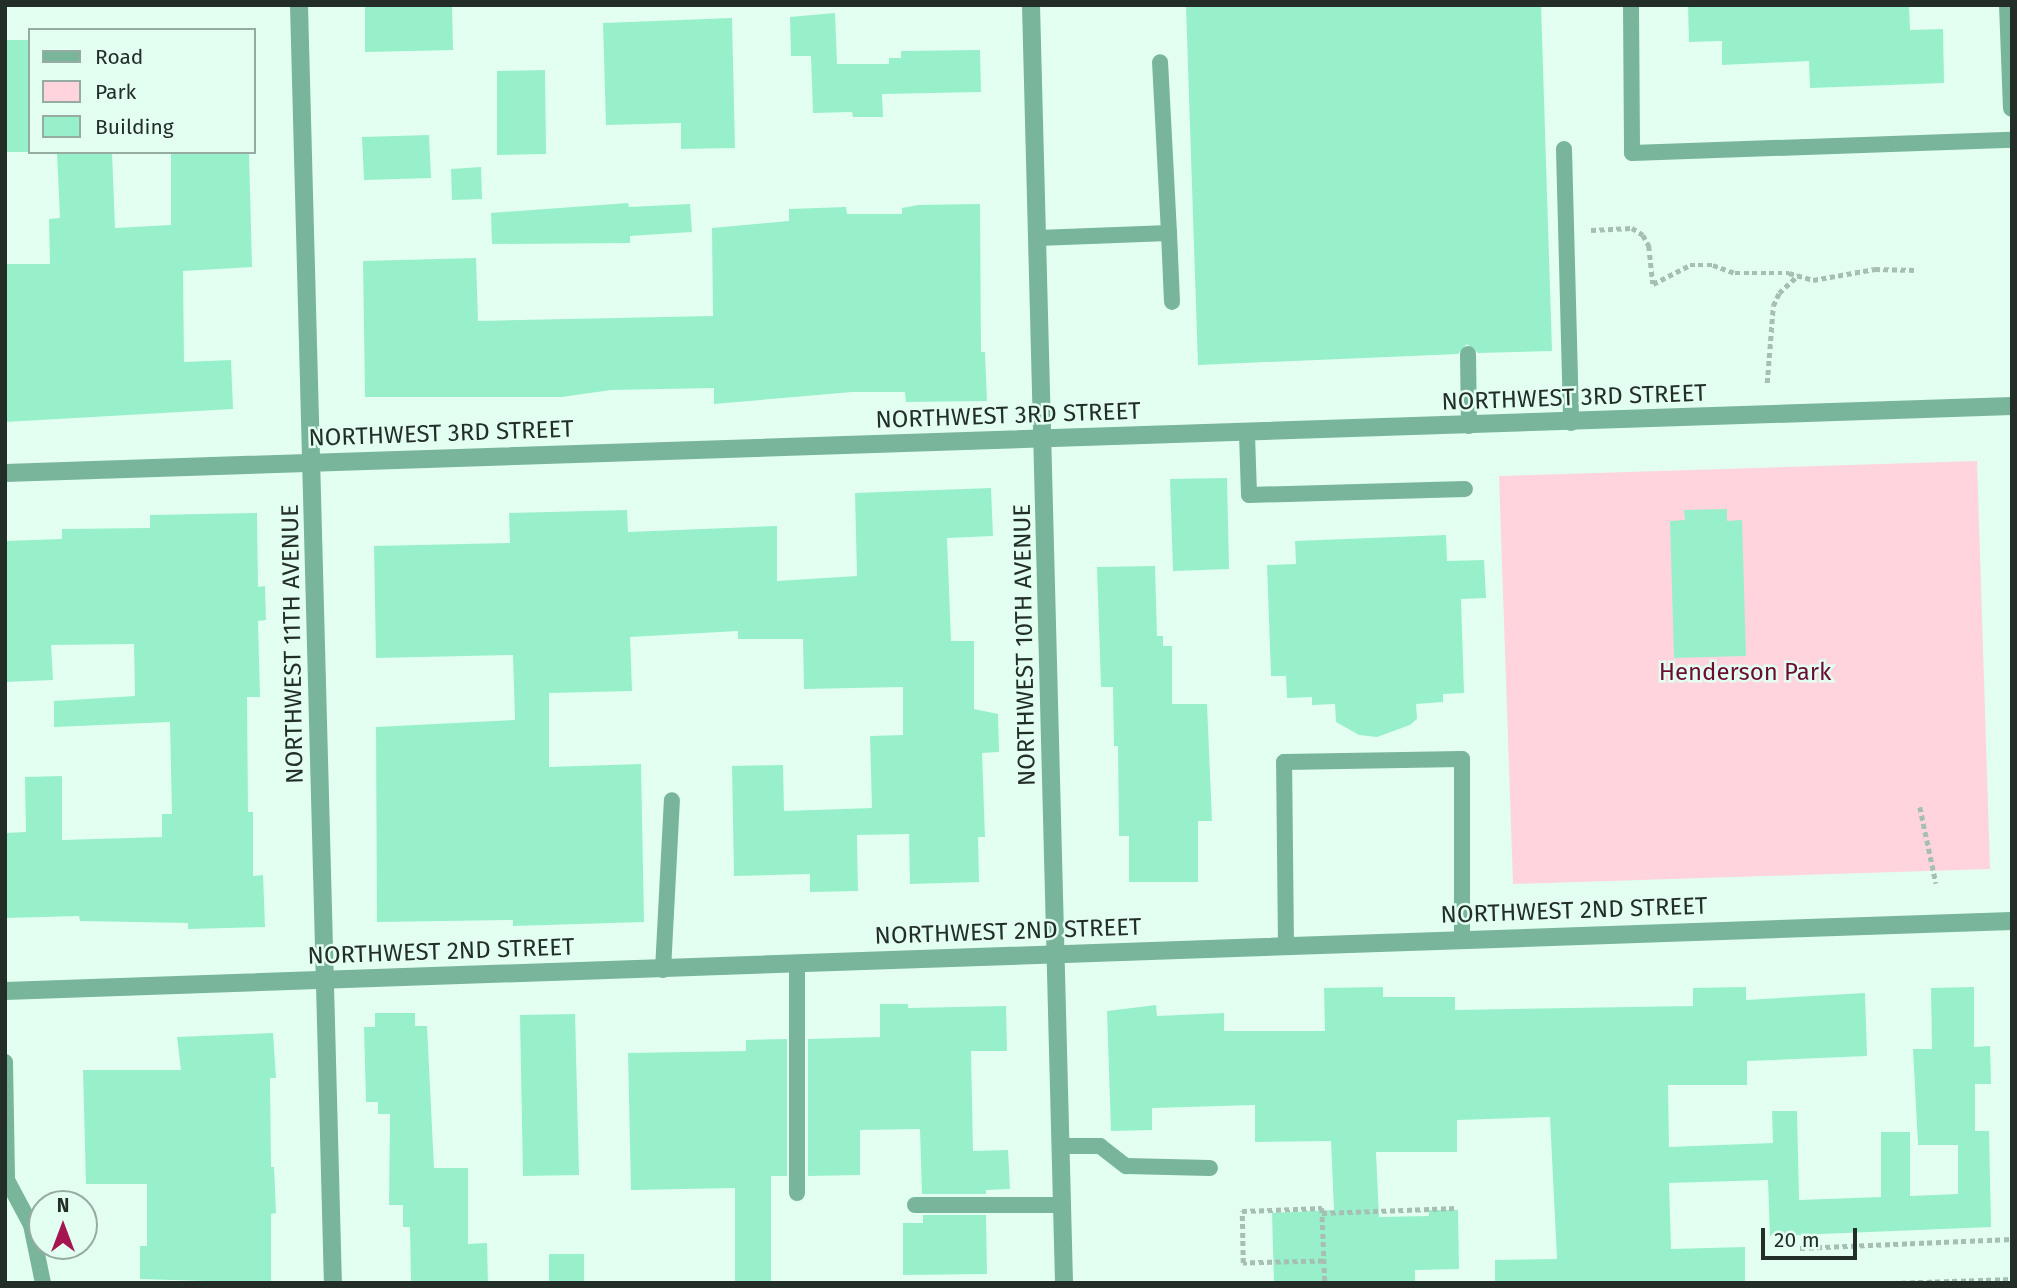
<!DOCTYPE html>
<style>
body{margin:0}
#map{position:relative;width:2017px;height:1288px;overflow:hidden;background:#e2fff1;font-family:"Fira Sans",sans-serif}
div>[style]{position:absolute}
.green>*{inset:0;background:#ffd4dc}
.building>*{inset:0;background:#98f0cb}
.path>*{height:4.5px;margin-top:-2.25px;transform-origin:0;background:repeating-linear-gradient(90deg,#a7beb3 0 5px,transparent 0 8.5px)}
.lane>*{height:16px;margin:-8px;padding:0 8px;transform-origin:8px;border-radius:8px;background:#79b59b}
.street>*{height:18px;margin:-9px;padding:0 9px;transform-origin:9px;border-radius:9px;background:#79b59b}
span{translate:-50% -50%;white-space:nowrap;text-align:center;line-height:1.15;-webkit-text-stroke:5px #e2fff1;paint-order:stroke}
.street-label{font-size:24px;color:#232e29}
.park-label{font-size:24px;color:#6d0c32}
.frame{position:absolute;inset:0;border:7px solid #232e29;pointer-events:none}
.legend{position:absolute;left:28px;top:28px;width:228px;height:126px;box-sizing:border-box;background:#e2fff1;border:2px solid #96aba1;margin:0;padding:9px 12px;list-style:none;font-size:21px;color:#232e29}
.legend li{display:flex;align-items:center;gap:14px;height:35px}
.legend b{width:35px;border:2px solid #96aba1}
.north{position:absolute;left:28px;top:1190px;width:70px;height:70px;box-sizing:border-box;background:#e2fff1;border:2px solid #96aba1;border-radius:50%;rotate:0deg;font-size:19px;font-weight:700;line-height:28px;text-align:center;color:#232e29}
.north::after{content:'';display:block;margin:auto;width:24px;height:32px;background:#a71550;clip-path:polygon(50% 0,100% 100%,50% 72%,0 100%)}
.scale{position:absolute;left:1761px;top:1228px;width:96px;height:32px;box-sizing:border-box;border:4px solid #232e29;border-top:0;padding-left:9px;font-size:21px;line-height:24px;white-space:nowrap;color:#232e29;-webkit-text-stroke:5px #e2fff1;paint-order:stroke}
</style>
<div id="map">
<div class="green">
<div style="clip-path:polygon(1977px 461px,1990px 869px,1513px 884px,1499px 476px)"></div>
</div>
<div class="building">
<div style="clip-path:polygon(365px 5px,452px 5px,453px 50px,365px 52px)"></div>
<div style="clip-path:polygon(1541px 5px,1552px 351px,1478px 353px,1467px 344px,1458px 354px,1198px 365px,1186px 7px)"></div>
<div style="clip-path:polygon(1688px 5px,1909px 5px,1910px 30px,1943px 29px,1944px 83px,1810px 88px,1809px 61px,1722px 65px,1722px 41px,1689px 42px)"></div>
<div style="clip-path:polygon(835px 13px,837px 64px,889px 64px,889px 58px,901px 58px,901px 51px,980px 50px,981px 92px,882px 94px,883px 117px,853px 117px,852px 112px,813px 113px,811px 56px,791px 56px,790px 17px)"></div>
<div style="clip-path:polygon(732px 18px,735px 148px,681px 149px,681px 123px,606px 125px,603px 23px)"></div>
<div style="clip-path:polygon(5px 40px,28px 40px,30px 152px,5px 152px)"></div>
<div style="clip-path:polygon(545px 70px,546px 154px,497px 155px,497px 71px)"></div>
<div style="clip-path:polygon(429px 135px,431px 178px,364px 180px,362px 137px)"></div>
<div style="clip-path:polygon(57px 152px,112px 152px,115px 228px,171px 225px,171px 154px,249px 153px,252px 267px,183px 271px,184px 362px,231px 360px,233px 409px,5px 422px,5px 264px,50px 264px,49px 219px,60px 218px)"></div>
<div style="clip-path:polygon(481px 167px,482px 199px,452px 200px,451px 169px)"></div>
<div style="clip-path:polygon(628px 203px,629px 207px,690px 204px,692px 232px,630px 236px,630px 243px,492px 244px,491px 213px)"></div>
<div style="clip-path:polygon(980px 204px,981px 352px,985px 352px,987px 401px,906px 402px,905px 392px,852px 392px,714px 404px,714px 388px,611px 390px,562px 397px,365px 397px,363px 261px,476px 258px,478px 321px,713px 316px,712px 228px,789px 221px,789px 209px,846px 207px,847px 214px,902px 214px,902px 208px,918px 205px)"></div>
<div style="clip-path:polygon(1227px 478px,1229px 569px,1173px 571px,1170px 479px)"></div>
<div style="clip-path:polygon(991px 488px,993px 536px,947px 538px,951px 641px,974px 641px,974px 709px,998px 714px,999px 752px,982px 753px,985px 837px,978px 837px,979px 882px,910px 884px,909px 834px,857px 835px,858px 891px,810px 892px,810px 874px,734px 876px,732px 766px,783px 765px,784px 811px,872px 808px,870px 736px,903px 735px,903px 687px,804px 689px,803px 639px,738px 639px,738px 631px,630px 637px,632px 691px,549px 693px,549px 767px,641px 764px,644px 922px,513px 926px,513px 920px,377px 922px,376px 727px,515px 720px,513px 655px,376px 658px,374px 546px,510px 543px,509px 513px,627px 510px,628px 532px,777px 526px,777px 581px,857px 576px,855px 493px)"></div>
<div style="clip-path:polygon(1727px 509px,1727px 521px,1742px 520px,1746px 656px,1674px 658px,1670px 521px,1685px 520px,1684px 510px)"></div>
<div style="clip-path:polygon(257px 513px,258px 587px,265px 586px,266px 620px,258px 621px,260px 697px,247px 697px,248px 812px,253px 812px,253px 876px,263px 875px,265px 927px,188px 929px,188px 923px,80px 921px,79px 916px,5px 918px,5px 833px,26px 832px,25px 777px,62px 776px,62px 840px,162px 837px,162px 814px,172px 814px,170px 722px,54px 727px,54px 701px,135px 696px,134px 644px,51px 645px,53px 680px,5px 682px,5px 541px,62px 539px,62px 529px,150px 528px,150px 515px)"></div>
<div style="clip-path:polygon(1446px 535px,1447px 561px,1484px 560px,1486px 598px,1461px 599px,1464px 693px,1443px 694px,1443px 702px,1416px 704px,1417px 719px,1410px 725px,1377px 737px,1359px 735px,1336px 722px,1335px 704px,1312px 705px,1312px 697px,1287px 698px,1286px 676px,1271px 676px,1267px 565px,1296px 564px,1295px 541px)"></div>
<div style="clip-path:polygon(1155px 566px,1157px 636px,1163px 636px,1163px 646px,1172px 646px,1172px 704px,1207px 704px,1212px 821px,1198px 821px,1198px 882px,1129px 882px,1129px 836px,1119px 836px,1118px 746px,1114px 746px,1113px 687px,1101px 687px,1097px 567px)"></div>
<div style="clip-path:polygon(1383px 987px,1383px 997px,1455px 997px,1455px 1010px,1693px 1006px,1693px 988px,1746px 987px,1746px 1000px,1865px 993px,1867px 1056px,1747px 1061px,1747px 1085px,1668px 1085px,1669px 1147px,1773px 1143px,1772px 1111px,1797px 1111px,1799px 1200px,1881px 1197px,1881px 1132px,1910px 1132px,1910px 1196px,1958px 1194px,1958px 1145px,1918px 1145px,1913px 1049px,1932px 1049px,1931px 988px,1974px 987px,1974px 1047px,1990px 1046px,1991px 1084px,1975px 1084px,1975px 1131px,1989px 1131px,1991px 1227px,1770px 1236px,1768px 1180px,1669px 1183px,1671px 1249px,1745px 1247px,1745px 1283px,1495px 1283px,1495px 1260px,1557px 1259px,1550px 1117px,1457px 1120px,1457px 1152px,1376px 1152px,1379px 1217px,1429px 1216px,1429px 1210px,1458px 1210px,1459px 1269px,1415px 1270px,1415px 1283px,1274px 1283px,1272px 1213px,1334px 1210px,1331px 1141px,1255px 1142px,1255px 1105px,1152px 1108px,1152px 1130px,1111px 1131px,1107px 1011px,1156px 1005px,1157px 1016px,1224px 1013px,1224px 1031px,1325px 1031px,1324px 988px)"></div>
<div style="clip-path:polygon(880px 1004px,908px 1004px,908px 1008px,1006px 1006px,1007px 1051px,971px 1051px,973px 1151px,1008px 1150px,1010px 1189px,986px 1190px,986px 1194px,922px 1194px,920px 1129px,860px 1130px,860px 1175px,808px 1176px,808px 1039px,880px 1037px)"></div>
<div style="clip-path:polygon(375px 1013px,415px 1013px,415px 1026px,427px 1026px,434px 1168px,468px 1168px,468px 1244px,487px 1243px,488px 1283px,411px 1283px,410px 1227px,403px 1227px,403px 1205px,389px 1205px,390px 1114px,378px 1114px,378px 1102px,366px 1102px,364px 1027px,375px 1027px)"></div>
<div style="clip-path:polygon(575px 1014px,579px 1175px,523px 1176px,520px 1015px)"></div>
<div style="clip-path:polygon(273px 1033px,276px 1078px,270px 1078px,271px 1167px,274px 1167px,276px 1213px,271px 1214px,271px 1283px,140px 1279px,140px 1246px,147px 1246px,147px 1184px,86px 1184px,83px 1070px,181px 1070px,177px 1037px)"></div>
<div style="clip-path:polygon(787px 1039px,787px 1176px,771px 1176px,771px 1283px,735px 1283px,735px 1188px,631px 1190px,628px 1053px,746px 1051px,746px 1040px)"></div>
<div style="clip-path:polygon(923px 1215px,986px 1215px,987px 1274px,903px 1275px,903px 1223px,923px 1223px)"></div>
<div style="clip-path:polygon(549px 1254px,584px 1254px,584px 1283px,549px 1283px)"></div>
</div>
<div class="path">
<div style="left:1591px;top:230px;width:41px;rotate:-2.8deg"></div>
<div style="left:1632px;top:228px;width:13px;rotate:32deg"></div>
<div style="left:1643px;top:235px;width:13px;rotate:61deg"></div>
<div style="left:1649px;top:246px;width:38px;rotate:84deg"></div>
<div style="left:1653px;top:284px;width:42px;rotate:-27.2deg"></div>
<div style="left:1690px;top:265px;width:23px"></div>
<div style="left:1713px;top:265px;width:23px;rotate:20deg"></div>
<div style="left:1735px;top:273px;width:54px"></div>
<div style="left:1789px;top:273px;width:25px;rotate:16deg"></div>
<div style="left:1813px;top:280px;width:63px;rotate:-10.1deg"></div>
<div style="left:1875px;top:269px;width:42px;rotate:1.4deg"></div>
<div style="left:1767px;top:383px;width:77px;rotate:-85.5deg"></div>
<div style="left:1773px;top:306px;width:14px;rotate:-65deg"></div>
<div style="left:1779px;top:293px;width:26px;rotate:-43deg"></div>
<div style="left:1920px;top:807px;width:78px;rotate:78.1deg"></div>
<div style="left:1322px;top:1213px;width:135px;rotate:-2.1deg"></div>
<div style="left:1800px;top:1248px;width:212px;rotate:-2.4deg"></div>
<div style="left:1323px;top:1261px;width:80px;rotate:178.6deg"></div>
<div style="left:1243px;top:1263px;width:52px;rotate:-91.1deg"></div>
<div style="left:1242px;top:1211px;width:80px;rotate:-2.1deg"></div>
<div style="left:1322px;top:1208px;width:75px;rotate:87.7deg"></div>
<div style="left:1893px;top:1283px;width:119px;rotate:-1.9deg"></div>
</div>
<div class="lane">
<div style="left:1631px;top:5px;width:148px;rotate:89.6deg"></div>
<div style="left:1632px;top:153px;width:380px;rotate:-2deg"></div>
<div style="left:1564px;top:149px;width:274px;rotate:88.5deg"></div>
<div style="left:1169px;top:233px;width:69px;rotate:87.5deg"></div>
<div style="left:1038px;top:238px;width:131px;rotate:-2.2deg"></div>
<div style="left:1169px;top:233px;width:171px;rotate:-93deg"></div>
<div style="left:1468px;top:354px;width:72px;rotate:89.2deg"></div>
<div style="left:1247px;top:434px;width:61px;rotate:88.1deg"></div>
<div style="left:1249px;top:495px;width:216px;rotate:-1.6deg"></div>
<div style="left:1286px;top:946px;width:184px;rotate:-90.6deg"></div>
<div style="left:1284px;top:762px;width:178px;rotate:-1deg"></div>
<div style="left:1462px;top:759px;width:181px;rotate:90deg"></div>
<div style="left:797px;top:964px;width:229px;rotate:90deg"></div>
<div style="left:663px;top:970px;width:170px;rotate:-87deg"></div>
<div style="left:5px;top:1062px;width:118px;rotate:89deg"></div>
<div style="left:7px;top:1180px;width:51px;rotate:61.9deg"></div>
<div style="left:31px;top:1225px;width:59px;rotate:78.3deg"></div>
<div style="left:1060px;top:1146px;width:40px"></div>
<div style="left:1100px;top:1146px;width:33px;rotate:38deg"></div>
<div style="left:1126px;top:1166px;width:84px;rotate:1.4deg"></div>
<div style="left:915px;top:1205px;width:146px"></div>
</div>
<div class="street">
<div style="left:299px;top:5px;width:1278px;rotate:88.48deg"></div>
<div style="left:1031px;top:5px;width:1278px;rotate:88.52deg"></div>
<div style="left:2008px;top:5px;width:103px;rotate:87.8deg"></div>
<div style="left:5px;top:473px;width:2008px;rotate:-1.91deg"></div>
<div style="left:5px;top:991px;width:2008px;rotate:-2deg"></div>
</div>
<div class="street-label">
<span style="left:1574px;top:398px;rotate:-2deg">NORTHWEST 3RD STREET</span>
<span style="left:1008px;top:416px;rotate:-2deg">NORTHWEST 3RD STREET</span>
<span style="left:441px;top:434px;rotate:-2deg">NORTHWEST 3RD STREET</span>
<span style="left:293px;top:644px;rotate:-91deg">NORTHWEST 11TH AVENUE</span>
<span style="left:1025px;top:645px;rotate:-91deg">NORTHWEST 10TH AVENUE</span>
<span style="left:1574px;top:911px;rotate:-2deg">NORTHWEST 2ND STREET</span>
<span style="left:1008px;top:932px;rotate:-2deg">NORTHWEST 2ND STREET</span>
<span style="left:441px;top:952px;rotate:-2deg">NORTHWEST 2ND STREET</span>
</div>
<div class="park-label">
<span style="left:1745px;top:673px">Henderson Park</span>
</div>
<div class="frame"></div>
<ul class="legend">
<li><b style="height:9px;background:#79b59b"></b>Road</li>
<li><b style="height:19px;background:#ffd4dc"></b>Park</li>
<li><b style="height:19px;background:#98f0cb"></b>Building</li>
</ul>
<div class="north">N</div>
<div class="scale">20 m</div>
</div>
